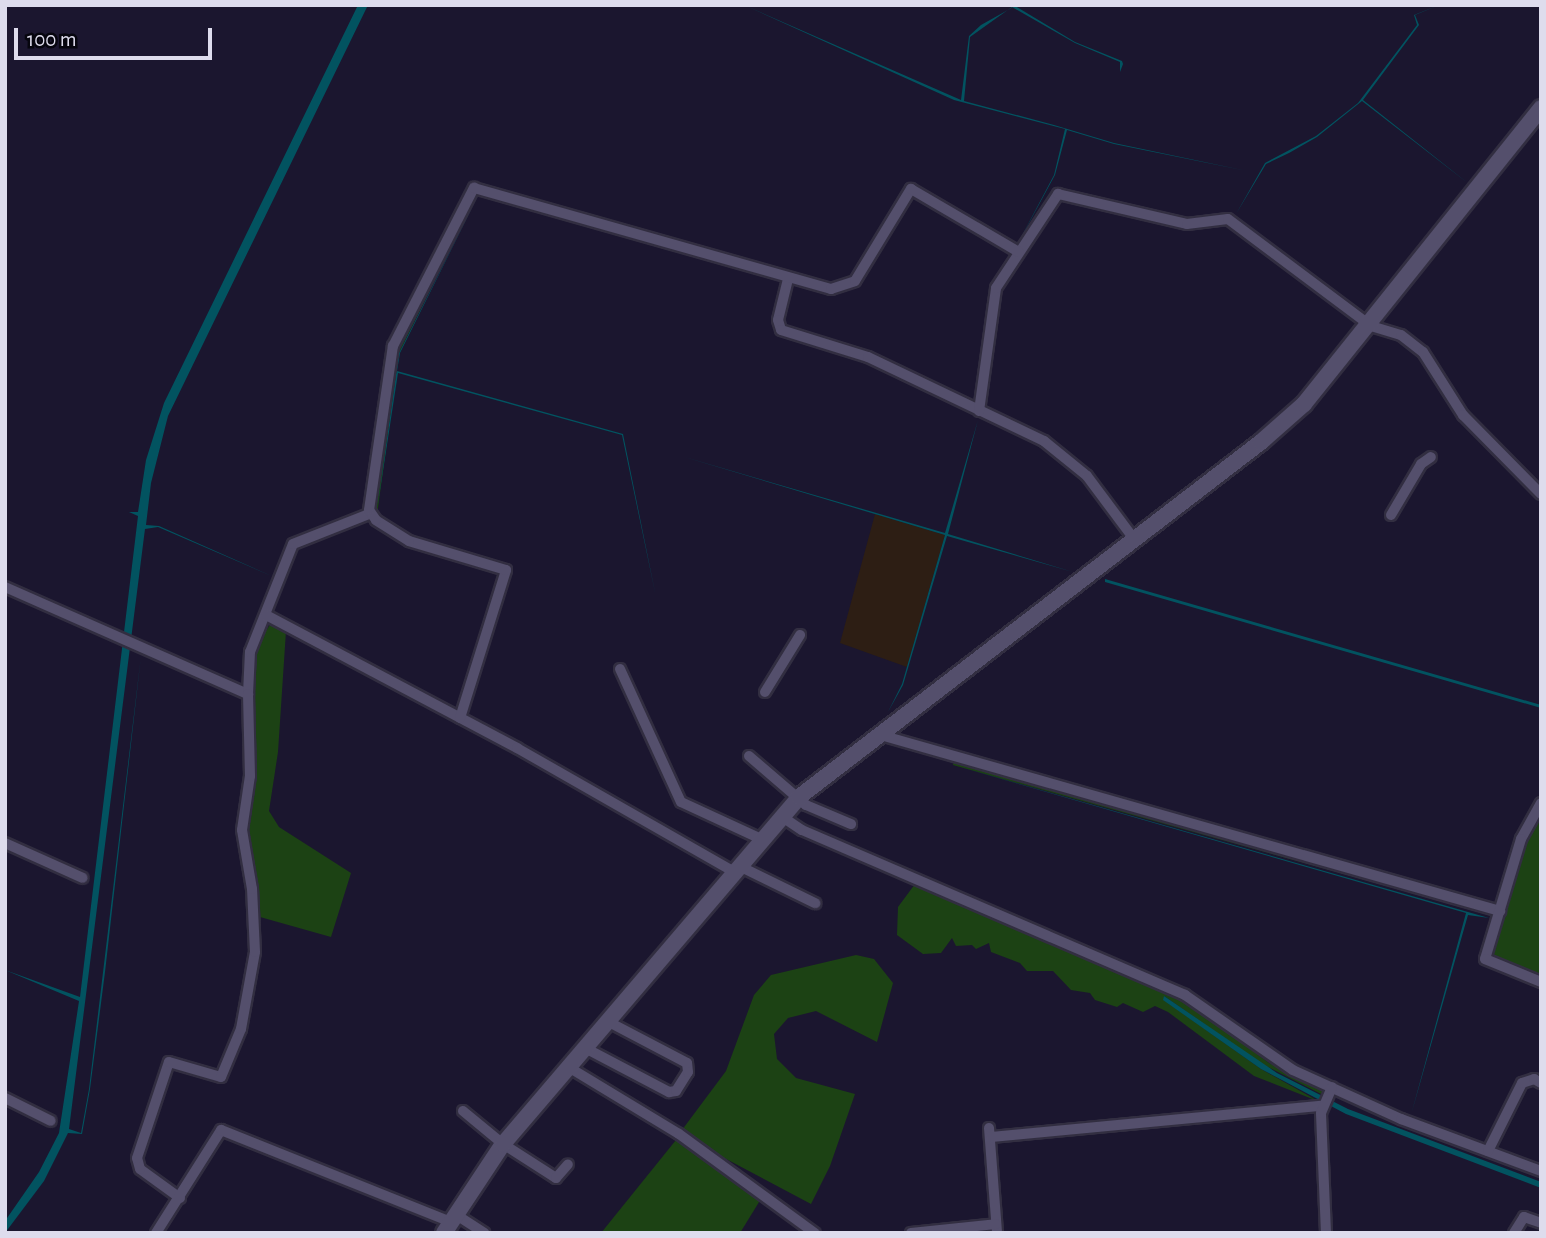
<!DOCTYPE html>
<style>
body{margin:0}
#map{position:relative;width:1546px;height:1238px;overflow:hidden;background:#1b162f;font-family:"Alegreya Sans",sans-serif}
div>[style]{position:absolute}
.industrial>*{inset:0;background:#2d1e14}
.green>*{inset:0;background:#1c4214}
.water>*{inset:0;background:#025360}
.roads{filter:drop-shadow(2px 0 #322e41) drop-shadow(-2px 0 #322e41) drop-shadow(0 2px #322e41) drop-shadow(0 -2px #322e41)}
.street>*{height:10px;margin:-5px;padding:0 5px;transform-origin:5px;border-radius:5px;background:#544f6c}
.secondary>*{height:16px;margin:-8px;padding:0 8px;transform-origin:8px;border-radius:8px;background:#544f6c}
span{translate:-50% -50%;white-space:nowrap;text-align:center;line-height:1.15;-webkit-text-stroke:7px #06050e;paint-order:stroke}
.frame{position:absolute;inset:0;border:7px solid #dedced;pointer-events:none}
.scale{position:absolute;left:14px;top:28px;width:198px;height:32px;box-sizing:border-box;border:4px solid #dedced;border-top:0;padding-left:9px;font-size:21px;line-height:24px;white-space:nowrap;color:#dedced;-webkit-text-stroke:5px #06050e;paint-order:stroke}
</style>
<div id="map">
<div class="industrial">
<div style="clip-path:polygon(875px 514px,945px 535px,907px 667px,840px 643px)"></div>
</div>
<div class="green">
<div style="clip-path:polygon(477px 194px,399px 353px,377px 515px,374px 509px,395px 351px)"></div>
<div style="clip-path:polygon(271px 623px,286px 631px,278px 752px,269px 811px,279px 827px,351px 873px,331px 937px,260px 917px,246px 807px,255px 780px,252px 693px,257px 645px)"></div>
<div style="clip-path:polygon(954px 760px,1492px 914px,1494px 916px,953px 765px)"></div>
<div style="clip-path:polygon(1541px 810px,1541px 979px,1490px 958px,1526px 837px)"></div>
<div style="clip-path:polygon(915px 884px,1187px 1002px,1269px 1063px,1326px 1089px,1323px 1095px,1262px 1064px,1164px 996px,1164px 1000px,1261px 1069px,1320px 1102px,1254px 1076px,1168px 1012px,1155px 1006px,1143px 1012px,1123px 1003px,1117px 1007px,1095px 1000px,1090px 993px,1071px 990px,1053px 971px,1027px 971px,1020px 963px,991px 952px,989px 943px,976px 949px,972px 945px,956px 946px,952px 938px,941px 953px,923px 954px,897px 935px,898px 907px)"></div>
<div style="clip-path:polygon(856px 955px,874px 959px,893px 983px,877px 1042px,816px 1011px,788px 1018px,774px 1034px,777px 1059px,796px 1078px,855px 1094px,830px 1166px,811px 1204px,679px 1134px,726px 1071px,754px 995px,771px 975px)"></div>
<div style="clip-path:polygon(676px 1140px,764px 1194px,740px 1233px,601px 1233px)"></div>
</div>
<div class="water">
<div style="clip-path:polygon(358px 5px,368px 5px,168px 416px,151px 483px,146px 525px,159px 526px,274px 577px,158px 527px,145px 529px,69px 1129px,81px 1133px,89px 1089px,141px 656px,105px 972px,90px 1089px,82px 1134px,68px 1133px,44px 1181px,5px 1233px,5px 1221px,39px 1172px,59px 1133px,79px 1001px,5px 970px,80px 997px,138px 516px,5px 457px,129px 512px,138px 512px,146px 460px,164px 403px)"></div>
<div style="clip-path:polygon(744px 5px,961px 100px,969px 36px,981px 25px,1015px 6px,1075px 42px,1122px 61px,1123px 64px,1120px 72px,1120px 62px,1075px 43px,1012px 7px,970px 37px,964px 101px,1054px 125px,1114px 143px,1247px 171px,1114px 144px,1067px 130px,1055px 175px,1017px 245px,1054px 175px,1065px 129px,954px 100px)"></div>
<div style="clip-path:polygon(1439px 5px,1415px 15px,1419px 25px,1363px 100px,1469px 184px,1362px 101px,1317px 137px,1289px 153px,1266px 164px,1236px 214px,1265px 163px,1316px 136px,1358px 103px,1417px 25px,1414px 15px)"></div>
<div style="clip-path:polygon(478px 196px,400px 353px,397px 371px,623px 434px,656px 597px,622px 435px,398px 373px,377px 510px,399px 353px)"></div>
<div style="clip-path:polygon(978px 420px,948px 534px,1073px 572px,947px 536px,903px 685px,888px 712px,902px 684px,945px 535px,681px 456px,945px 533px)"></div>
<div style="clip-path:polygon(1105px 579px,1541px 705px,1541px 708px,1105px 582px)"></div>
<div style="clip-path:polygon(953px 765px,1489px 918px,1468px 915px,1411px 1115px,1466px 913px)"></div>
<div style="clip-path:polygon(1164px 996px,1277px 1073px,1348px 1109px,1541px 1182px,1541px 1188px,1346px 1114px,1261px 1069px,1163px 1000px)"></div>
</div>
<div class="roads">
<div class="street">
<div style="left:788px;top:279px;width:42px;rotate:103.7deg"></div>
<div style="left:778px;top:320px;width:10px;rotate:73deg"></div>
<div style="left:781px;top:330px;width:91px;rotate:17.2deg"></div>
<div style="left:868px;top:357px;width:195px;rotate:25.5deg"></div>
<div style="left:1044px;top:441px;width:55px;rotate:39.1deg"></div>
<div style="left:1087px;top:476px;width:79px;rotate:53.3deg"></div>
<div style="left:979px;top:411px;width:124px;rotate:-82.1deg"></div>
<div style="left:996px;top:288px;width:113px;rotate:-56.6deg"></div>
<div style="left:1058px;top:194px;width:132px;rotate:13.1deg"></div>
<div style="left:1187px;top:224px;width:41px;rotate:-7deg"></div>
<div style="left:1228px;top:219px;width:179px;rotate:36.8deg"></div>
<div style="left:1371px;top:326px;width:31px;rotate:17deg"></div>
<div style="left:1401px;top:335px;width:28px;rotate:38deg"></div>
<div style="left:1423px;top:352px;width:75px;rotate:57.6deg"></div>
<div style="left:1463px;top:415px;width:111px;rotate:45.4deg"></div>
<div style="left:1391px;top:515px;width:59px;rotate:-59.5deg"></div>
<div style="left:1421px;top:464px;width:12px;rotate:-35deg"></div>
<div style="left:5px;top:587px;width:266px;rotate:23.8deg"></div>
<div style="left:248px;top:694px;width:42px;rotate:-87.3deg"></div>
<div style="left:250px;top:652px;width:116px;rotate:-68.3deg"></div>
<div style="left:293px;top:544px;width:82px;rotate:-21.5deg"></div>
<div style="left:266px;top:615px;width:284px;rotate:27.9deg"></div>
<div style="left:517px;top:748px;width:250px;rotate:29.7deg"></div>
<div style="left:620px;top:669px;width:146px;rotate:65.4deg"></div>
<div style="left:681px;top:802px;width:88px;rotate:24.8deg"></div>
<div style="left:765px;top:692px;width:67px;rotate:-58.4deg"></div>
<div style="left:460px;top:718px;width:155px;rotate:-72.7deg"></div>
<div style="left:506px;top:570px;width:101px;rotate:-163.4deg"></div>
<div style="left:409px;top:541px;width:39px;rotate:-148deg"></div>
<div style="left:376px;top:520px;width:12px;rotate:-125deg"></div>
<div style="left:369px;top:510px;width:166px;rotate:-81.7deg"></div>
<div style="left:393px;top:346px;width:178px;rotate:-62.9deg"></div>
<div style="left:474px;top:188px;width:371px;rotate:15.8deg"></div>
<div style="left:831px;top:289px;width:25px;rotate:-18deg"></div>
<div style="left:855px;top:281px;width:108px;rotate:-58.7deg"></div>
<div style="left:911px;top:189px;width:125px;rotate:30.3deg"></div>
<div style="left:877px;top:734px;width:648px;rotate:15.86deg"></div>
<div style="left:749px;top:756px;width:75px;rotate:40.7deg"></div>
<div style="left:806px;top:805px;width:49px;rotate:22.9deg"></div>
<div style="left:1541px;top:803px;width:41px;rotate:119.1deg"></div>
<div style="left:1521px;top:839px;width:125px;rotate:106.7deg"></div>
<div style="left:1485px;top:959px;width:61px;rotate:22.3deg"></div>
<div style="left:781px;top:816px;width:25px;rotate:34deg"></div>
<div style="left:802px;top:830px;width:417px;rotate:23.3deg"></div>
<div style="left:1185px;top:995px;width:131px;rotate:34.8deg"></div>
<div style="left:1293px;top:1070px;width:119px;rotate:24.4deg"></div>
<div style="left:1401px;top:1119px;width:149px;rotate:20.4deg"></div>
<div style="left:5px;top:843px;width:85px;rotate:24.2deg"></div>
<div style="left:739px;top:866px;width:85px;rotate:26deg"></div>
<div style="left:587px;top:1049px;width:93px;rotate:27.7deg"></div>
<div style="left:669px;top:1092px;width:7px;rotate:-8deg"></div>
<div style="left:676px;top:1091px;width:22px;rotate:-58deg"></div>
<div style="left:688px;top:1072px;width:9px;rotate:-96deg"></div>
<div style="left:687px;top:1063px;width:88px;rotate:-152.3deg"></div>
<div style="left:570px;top:1068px;width:127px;rotate:31.2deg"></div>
<div style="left:679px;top:1134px;width:168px;rotate:36.1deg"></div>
<div style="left:5px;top:1098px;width:51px;rotate:26.6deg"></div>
<div style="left:463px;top:1111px;width:52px;rotate:39.5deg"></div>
<div style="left:503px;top:1144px;width:63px;rotate:32.7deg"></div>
<div style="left:556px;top:1178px;width:18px;rotate:-49deg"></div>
<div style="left:989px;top:1128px;width:105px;rotate:85.6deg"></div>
<div style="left:991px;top:1137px;width:332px;rotate:-5.4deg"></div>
<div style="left:1488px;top:1151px;width:76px;rotate:-63.4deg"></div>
<div style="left:1522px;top:1083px;width:13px;rotate:-18deg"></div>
<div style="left:1534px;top:1079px;width:8px;rotate:30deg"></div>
<div style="left:180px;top:1198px;width:49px;rotate:-144.1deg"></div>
<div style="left:140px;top:1169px;width:11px;rotate:-105deg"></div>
<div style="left:137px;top:1158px;width:101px;rotate:-71.6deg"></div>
<div style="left:169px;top:1062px;width:54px;rotate:16.1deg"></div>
<div style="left:221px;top:1077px;width:52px;rotate:-67.4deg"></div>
<div style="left:241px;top:1029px;width:78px;rotate:-79.7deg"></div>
<div style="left:255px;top:952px;width:63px;rotate:-92.7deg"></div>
<div style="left:252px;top:889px;width:60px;rotate:-99.6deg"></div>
<div style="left:242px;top:830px;width:55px;rotate:-81.6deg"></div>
<div style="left:250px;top:776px;width:82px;rotate:-91.4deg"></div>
<div style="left:455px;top:1214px;width:35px;rotate:33deg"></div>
<div style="left:156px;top:1233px;width:122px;rotate:-57.7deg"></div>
<div style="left:221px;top:1130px;width:248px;rotate:21.8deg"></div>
<div style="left:911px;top:1233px;width:85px;rotate:-6deg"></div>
<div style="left:1326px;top:1233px;width:120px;rotate:-92.4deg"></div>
<div style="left:1321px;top:1113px;width:28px;rotate:-67deg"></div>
<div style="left:1514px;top:1233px;width:19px;rotate:-58deg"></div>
<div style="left:1524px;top:1217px;width:18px;rotate:19deg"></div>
</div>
<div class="secondary">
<div style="left:444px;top:1233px;width:107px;rotate:-56.5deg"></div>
<div style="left:503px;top:1144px;width:456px;rotate:-49.5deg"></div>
<div style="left:799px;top:797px;width:583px;rotate:-37.54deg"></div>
<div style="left:1261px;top:442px;width:57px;rotate:-41.5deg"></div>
<div style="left:1304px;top:404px;width:379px;rotate:-51.3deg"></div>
</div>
</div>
<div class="frame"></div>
<div class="scale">100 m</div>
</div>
